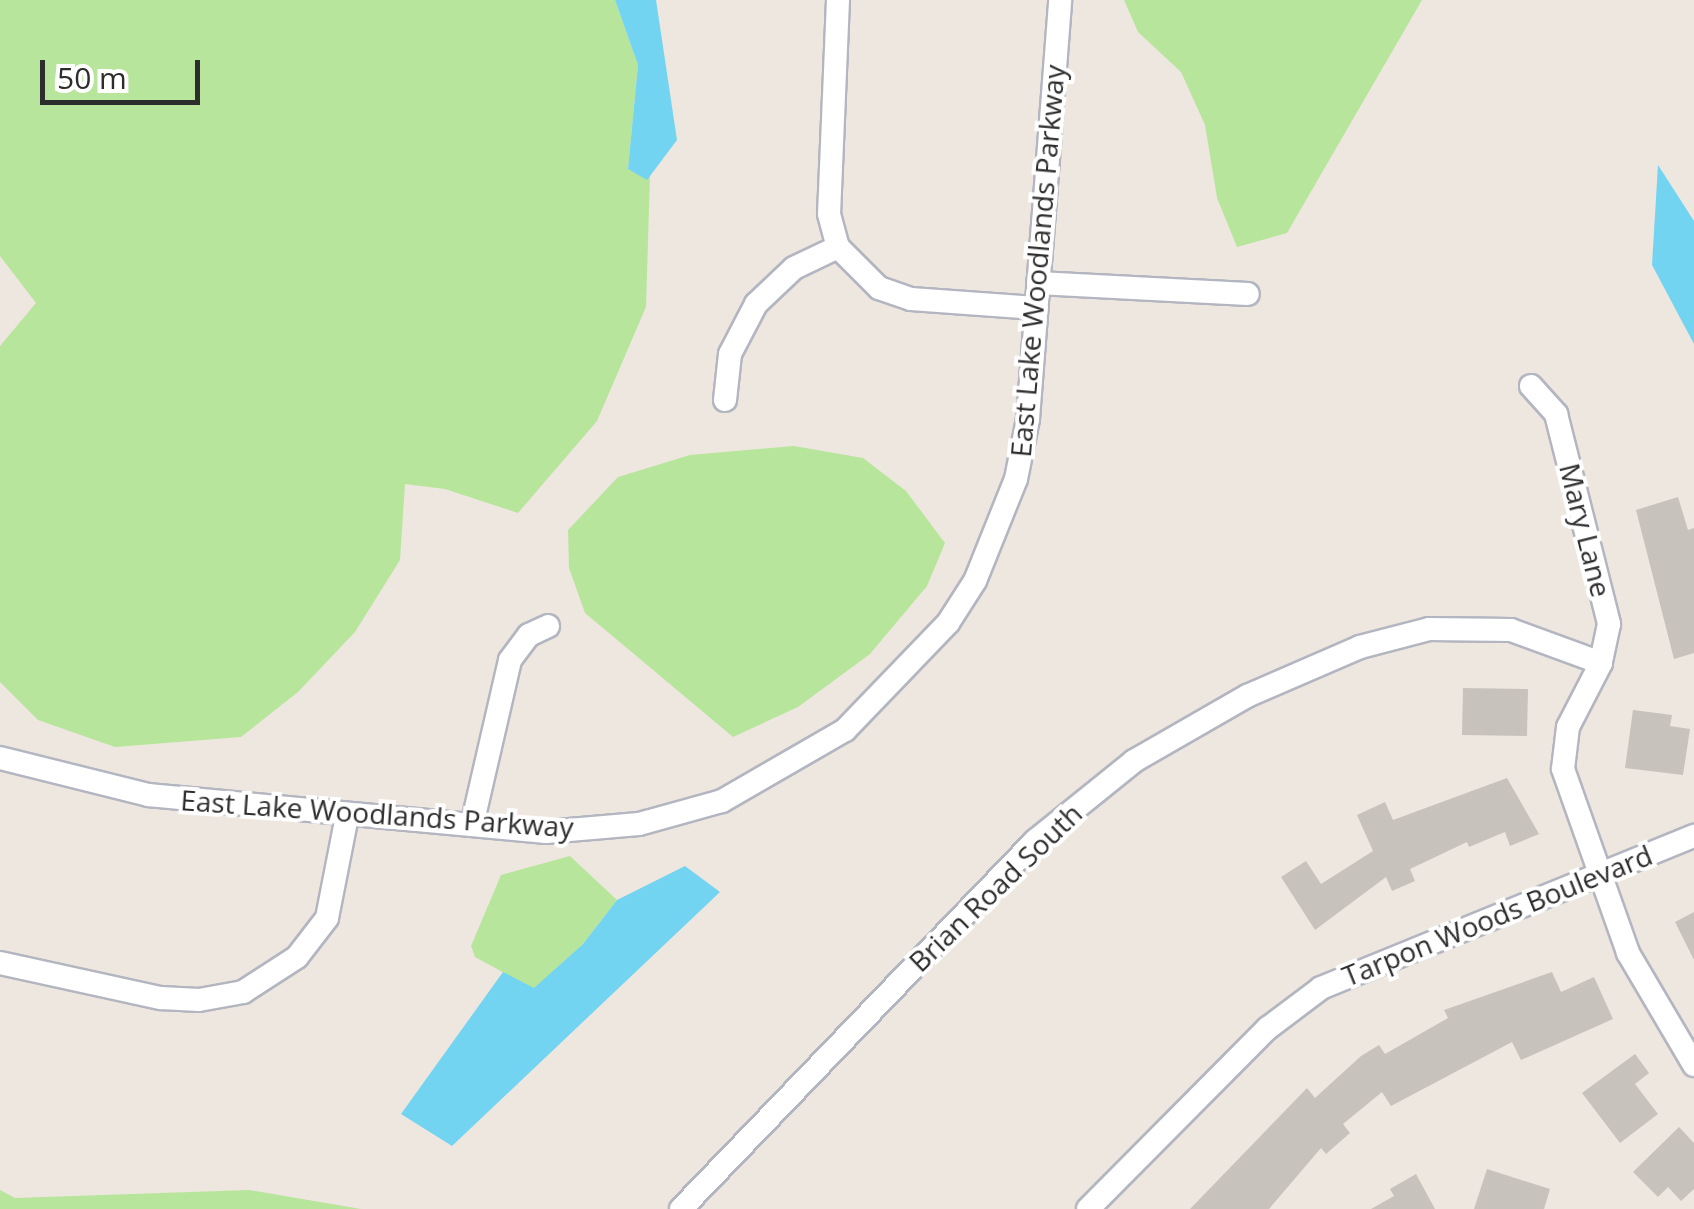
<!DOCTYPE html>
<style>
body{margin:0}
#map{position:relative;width:1694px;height:1209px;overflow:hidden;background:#eee7df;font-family:"Open Sans",sans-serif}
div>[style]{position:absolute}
.green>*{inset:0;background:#b8e59c}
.water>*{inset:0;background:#72d4f0}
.building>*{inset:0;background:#c7c2bb}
.roads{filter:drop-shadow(2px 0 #b3b6c0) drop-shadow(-2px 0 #b3b6c0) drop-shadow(0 2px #b3b6c0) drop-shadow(0 -2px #b3b6c0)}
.minor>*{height:22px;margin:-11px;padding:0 11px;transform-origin:11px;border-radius:11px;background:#fff}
span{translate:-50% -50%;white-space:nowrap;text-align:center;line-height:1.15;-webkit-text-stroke:8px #fff;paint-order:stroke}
.street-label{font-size:28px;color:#2d2d2d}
.scale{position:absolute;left:40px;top:60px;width:160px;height:45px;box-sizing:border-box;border:5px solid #2d2d2d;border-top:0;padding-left:12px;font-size:30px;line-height:35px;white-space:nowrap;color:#2d2d2d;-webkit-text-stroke:8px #fff;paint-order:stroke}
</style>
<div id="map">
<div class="green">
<div style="clip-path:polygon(0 0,615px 0,638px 65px,628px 169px,650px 176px,646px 307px,597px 421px,518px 513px,445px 489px,405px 484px,400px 560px,355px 632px,298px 692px,241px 737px,115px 747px,38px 720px,0 682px,0 346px,36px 303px,0 256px)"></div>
<div style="clip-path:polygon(1124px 0,1422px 0,1287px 233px,1237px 247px,1217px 198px,1205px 125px,1181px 72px,1138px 32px)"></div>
<div style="clip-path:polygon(794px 446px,863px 458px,906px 491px,945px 543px,927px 586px,870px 654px,798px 707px,733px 737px,585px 613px,569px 568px,568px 530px,618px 477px,690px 455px)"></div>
<div style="clip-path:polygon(570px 856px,617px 900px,583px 944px,534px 989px,475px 957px,471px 946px,501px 875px)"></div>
<div style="clip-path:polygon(0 1190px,15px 1198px,249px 1190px,361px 1209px,0 1209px)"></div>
</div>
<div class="water">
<div style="clip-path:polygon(615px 0,656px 0,677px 140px,647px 180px,628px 169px,638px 65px)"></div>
<div style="clip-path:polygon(1658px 165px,1694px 221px,1694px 344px,1652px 265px)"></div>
<div style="clip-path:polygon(685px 866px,720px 892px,452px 1146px,401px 1114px,503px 972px,534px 988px,583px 944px,617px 900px)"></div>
</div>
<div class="building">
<div style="clip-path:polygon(1678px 497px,1688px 530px,1694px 528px,1694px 653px,1674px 659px,1636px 510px)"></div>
<div style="clip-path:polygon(1463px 688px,1528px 689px,1527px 736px,1462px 735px)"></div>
<div style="clip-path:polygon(1633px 710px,1672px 715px,1670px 726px,1690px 729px,1683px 775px,1625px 768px)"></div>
<div style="clip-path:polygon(1507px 778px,1539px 834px,1510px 846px,1505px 832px,1469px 847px,1467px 842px,1410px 869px,1415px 881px,1392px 891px,1386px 877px,1315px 930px,1281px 877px,1306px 861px,1321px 884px,1373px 851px,1357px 815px,1385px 802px,1393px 820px)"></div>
<div style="clip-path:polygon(1694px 912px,1694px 960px,1675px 922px)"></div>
<div style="clip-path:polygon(1552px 972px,1561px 992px,1594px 977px,1613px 1019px,1521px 1060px,1512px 1042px,1391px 1106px,1382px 1092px,1343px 1124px,1350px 1133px,1326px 1154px,1321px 1148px,1269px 1209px,1190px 1209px,1307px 1088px,1315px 1098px,1361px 1056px,1379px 1045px,1385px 1054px,1448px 1018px,1444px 1010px)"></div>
<div style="clip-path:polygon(1635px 1054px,1649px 1073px,1635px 1084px,1658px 1114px,1620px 1143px,1582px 1093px)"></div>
<div style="clip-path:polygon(1679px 1127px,1694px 1143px,1694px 1189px,1681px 1201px,1668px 1187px,1658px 1197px,1633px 1172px)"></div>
<div style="clip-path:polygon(1487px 1169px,1550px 1189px,1544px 1209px,1474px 1209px)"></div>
<div style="clip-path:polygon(1416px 1174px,1435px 1209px,1371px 1209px,1394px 1196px,1390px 1189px)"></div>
</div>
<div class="roads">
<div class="minor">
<div style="left:838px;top:0;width:214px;rotate:92.4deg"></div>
<div style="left:829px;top:214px;width:34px;rotate:75deg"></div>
<div style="left:838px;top:247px;width:58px;rotate:45deg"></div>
<div style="left:879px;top:288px;width:34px;rotate:19deg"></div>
<div style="left:911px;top:299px;width:125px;rotate:4.1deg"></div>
<div style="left:1038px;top:283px;width:210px;rotate:3deg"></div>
<div style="left:1531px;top:386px;width:38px;rotate:48deg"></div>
<div style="left:1556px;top:414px;width:217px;rotate:75.8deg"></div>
<div style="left:1609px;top:624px;width:40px;rotate:102deg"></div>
<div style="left:1601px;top:663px;width:72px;rotate:117.3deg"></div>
<div style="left:1568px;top:727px;width:42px;rotate:96.8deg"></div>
<div style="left:1563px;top:769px;width:195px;rotate:70.5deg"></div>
<div style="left:1628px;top:953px;width:130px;rotate:59.5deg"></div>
<div style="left:725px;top:400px;width:46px;rotate:-83.8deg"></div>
<div style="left:730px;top:354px;width:56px;rotate:-62.5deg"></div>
<div style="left:756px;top:304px;width:52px;rotate:-43.5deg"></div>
<div style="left:794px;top:268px;width:49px;rotate:-25.5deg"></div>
<div style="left:0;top:758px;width:153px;rotate:14deg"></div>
<div style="left:148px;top:795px;width:400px;rotate:5.3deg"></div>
<div style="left:546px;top:832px;width:93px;rotate:-4.9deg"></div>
<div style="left:639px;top:824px;width:86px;rotate:-15.5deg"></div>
<div style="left:722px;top:801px;width:142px;rotate:-30deg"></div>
<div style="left:845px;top:730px;width:149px;rotate:-46.1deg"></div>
<div style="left:948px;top:623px;width:50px;rotate:-57.3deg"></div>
<div style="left:975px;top:581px;width:110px;rotate:-68.1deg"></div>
<div style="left:1016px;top:479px;width:61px;rotate:-78.7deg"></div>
<div style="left:1028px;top:419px;width:420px;rotate:-85.6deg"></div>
<div style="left:472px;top:825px;width:169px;rotate:-77deg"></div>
<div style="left:510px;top:660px;width:31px;rotate:-53deg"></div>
<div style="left:529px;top:635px;width:21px;rotate:-25deg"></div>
<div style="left:0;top:963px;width:165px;rotate:12.3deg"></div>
<div style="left:161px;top:998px;width:38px;rotate:3deg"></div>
<div style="left:199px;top:1000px;width:45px;rotate:-10.3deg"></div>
<div style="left:243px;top:992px;width:64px;rotate:-32.9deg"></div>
<div style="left:297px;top:957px;width:49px;rotate:-52.4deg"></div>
<div style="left:327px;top:918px;width:104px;rotate:-78.9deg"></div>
<div style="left:681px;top:1209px;width:511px;rotate:-46.11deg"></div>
<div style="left:1035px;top:841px;width:127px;rotate:-38.9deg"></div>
<div style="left:1134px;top:761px;width:130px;rotate:-29.9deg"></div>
<div style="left:1247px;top:696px;width:123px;rotate:-23.4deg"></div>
<div style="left:1360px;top:647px;width:71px;rotate:-14.6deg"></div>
<div style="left:1429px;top:629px;width:82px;rotate:0.7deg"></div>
<div style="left:1511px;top:630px;width:96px;rotate:20.1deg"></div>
<div style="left:1088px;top:1209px;width:255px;rotate:-45.2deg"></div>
<div style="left:1268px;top:1028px;width:66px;rotate:-37deg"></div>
<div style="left:1321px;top:988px;width:403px;rotate:-22.2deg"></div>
</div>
</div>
<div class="street-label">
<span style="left:1037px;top:261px;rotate:-85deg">East Lake Woodlands Parkway</span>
<span style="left:1586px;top:530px;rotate:76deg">Mary Lane</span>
<span style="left:377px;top:813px;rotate:4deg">East Lake Woodlands Parkway</span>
<span style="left:995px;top:887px;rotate:-44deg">Brian Road South</span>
<span style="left:1497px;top:915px;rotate:-22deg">Tarpon Woods Boulevard</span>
</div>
<div class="scale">50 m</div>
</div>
